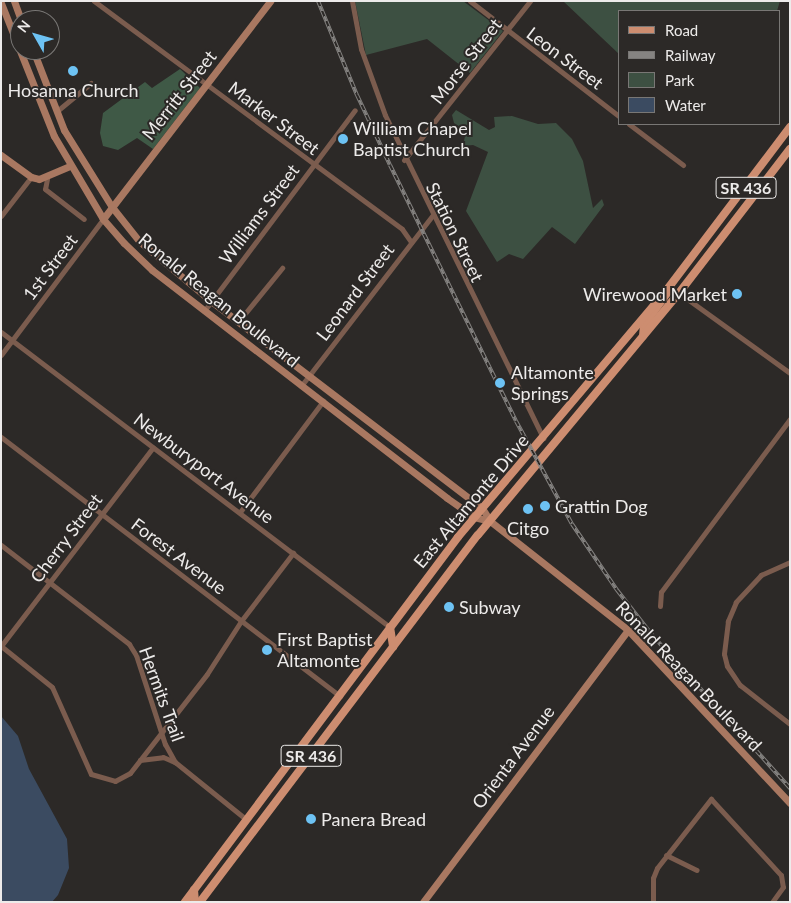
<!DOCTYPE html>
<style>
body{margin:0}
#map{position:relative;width:791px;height:903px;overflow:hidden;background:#2c2927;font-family:Lato,sans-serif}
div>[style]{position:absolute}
.green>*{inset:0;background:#3d5042}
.forest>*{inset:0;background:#3f5946}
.water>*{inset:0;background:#3b4b61}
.street>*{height:5px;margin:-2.5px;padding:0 2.5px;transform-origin:2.5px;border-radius:2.5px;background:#7b5c4e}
.secondary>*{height:7px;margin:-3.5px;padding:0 3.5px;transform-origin:3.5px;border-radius:3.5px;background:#a97861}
.primary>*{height:8px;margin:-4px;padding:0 4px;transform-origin:4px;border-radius:4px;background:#cd8d70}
.rail>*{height:4px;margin-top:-2px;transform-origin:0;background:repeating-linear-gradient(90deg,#2c2927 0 5.5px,#858381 0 11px);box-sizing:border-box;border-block:1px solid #858381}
.dots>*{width:14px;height:14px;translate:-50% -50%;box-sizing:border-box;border:2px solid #2c2927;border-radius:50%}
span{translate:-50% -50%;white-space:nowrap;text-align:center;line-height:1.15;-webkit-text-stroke:4px #2c2927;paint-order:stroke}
.shield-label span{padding:1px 4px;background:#2c2927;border:1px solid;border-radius:4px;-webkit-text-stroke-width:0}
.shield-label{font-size:16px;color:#edebea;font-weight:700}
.street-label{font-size:18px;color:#edebea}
.poi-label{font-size:18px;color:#edebea}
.left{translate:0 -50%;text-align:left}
.right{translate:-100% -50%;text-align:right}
.frame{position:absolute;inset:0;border:2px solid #edebea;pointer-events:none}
.legend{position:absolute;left:618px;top:10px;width:162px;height:115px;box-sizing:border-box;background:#2c2927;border:1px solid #797775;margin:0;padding:6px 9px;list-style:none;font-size:15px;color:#edebea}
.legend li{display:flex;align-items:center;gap:10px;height:25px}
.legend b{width:25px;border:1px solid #797775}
.north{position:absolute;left:10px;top:10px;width:50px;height:50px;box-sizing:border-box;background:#2c2927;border:1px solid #797775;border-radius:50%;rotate:308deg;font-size:14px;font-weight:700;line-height:20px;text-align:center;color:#edebea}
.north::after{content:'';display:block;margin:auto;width:18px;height:22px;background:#6dc2f3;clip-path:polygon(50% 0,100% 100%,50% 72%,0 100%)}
</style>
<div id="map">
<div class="green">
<div style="clip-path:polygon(355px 1px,463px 1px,503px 31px,470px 73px,427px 39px,366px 55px)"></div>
<div style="clip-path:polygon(563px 1px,780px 1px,777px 11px,620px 11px,620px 55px)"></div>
<div style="clip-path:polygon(456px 110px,489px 130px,495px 127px,494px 117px,512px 116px,538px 124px,556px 123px,572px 139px,583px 161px,593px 208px,602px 199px,604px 205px,575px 244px,552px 227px,523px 259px,509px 254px,497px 262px,466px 211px,488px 152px,473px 145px,463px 146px,466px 131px,454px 123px,452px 115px)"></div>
</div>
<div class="forest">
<div style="clip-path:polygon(180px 69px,200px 88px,153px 149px,137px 138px,118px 150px,103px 146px,100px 133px,103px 113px,145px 82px,152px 88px)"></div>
</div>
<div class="water">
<div style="clip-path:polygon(1px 716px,18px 736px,29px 769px,67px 839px,69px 868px,58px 895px,52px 902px,1px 902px)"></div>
</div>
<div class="street">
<div style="left:94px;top:1px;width:383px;rotate:36.5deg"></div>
<div style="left:402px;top:229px;width:16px;rotate:55deg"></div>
<div style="left:352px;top:1px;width:49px;rotate:79.4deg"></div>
<div style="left:361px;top:49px;width:70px;rotate:70deg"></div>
<div style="left:385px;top:115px;width:360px;rotate:63.9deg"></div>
<div style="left:470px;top:1px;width:190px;rotate:37.7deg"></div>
<div style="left:57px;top:111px;width:44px;rotate:-39.5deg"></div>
<div style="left:629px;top:124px;width:68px;rotate:37.2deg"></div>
<div style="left:404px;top:160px;width:203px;rotate:-51.6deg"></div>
<div style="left:47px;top:179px;width:10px;rotate:101deg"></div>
<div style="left:45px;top:189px;width:49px;rotate:37.6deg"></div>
<div style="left:1px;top:216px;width:49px;rotate:-52.4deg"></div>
<div style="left:679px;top:293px;width:137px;rotate:35.8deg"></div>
<div style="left:204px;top:311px;width:251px;rotate:-53.1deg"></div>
<div style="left:238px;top:322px;width:70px;rotate:-50.8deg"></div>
<div style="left:1px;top:332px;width:488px;rotate:37.2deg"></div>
<div style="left:1px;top:355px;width:170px;rotate:-53.1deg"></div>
<div style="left:301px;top:386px;width:215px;rotate:-52.4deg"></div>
<div style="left:1px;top:437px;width:427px;rotate:37.4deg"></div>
<div style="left:240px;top:512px;width:139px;rotate:-53.2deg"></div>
<div style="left:1px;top:545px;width:162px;rotate:37.7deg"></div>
<div style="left:129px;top:644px;width:13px;rotate:58deg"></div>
<div style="left:136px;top:655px;width:94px;rotate:72deg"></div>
<div style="left:165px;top:744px;width:21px;rotate:61deg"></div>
<div style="left:175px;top:762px;width:92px;rotate:38.9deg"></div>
<div style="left:790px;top:562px;width:32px;rotate:156deg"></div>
<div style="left:761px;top:575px;width:37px;rotate:133deg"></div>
<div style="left:736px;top:602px;width:21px;rotate:113deg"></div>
<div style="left:728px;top:621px;width:33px;rotate:97deg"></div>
<div style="left:724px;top:654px;width:12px;rotate:76deg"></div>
<div style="left:727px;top:666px;width:23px;rotate:56deg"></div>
<div style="left:740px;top:685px;width:63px;rotate:38deg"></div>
<div style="left:660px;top:606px;width:14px;rotate:-86deg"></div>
<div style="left:661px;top:592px;width:216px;rotate:-53.3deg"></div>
<div style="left:1px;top:646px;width:65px;rotate:38.8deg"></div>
<div style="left:52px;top:687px;width:95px;rotate:65.9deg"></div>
<div style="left:91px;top:774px;width:25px;rotate:16deg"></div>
<div style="left:115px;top:781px;width:17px;rotate:-28deg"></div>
<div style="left:130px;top:773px;width:125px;rotate:-52.1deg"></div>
<div style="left:207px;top:674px;width:63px;rotate:-57.3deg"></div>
<div style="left:241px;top:621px;width:86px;rotate:-52.6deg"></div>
<div style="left:1px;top:646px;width:250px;rotate:-52.6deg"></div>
<div style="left:140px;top:760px;width:23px;rotate:-7deg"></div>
<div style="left:163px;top:757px;width:13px;rotate:23deg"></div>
<div style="left:666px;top:855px;width:34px;rotate:26deg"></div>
<div style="left:653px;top:902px;width:24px;rotate:-90deg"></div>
<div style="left:653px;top:878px;width:11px;rotate:-68deg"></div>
<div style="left:657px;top:868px;width:88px;rotate:-52deg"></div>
<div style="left:711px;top:799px;width:103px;rotate:47.4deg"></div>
<div style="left:781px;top:875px;width:12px;rotate:81deg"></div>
<div style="left:783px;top:887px;width:19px;rotate:126deg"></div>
</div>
<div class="secondary">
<div style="left:14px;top:1px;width:20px;rotate:70deg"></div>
<div style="left:1px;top:3px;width:143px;rotate:68.3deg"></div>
<div style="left:54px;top:136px;width:96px;rotate:59.4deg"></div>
<div style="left:103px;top:219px;width:32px;rotate:49deg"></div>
<div style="left:124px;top:243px;width:39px;rotate:44deg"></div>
<div style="left:152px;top:270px;width:373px;rotate:37.7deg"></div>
<div style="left:447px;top:498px;width:33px;rotate:35deg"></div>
<div style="left:474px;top:517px;width:16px;rotate:14deg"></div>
<div style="left:33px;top:50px;width:86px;rotate:68.8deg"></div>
<div style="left:64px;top:130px;width:91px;rotate:58.1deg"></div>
<div style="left:112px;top:207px;width:43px;rotate:51.5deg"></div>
<div style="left:139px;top:241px;width:94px;rotate:39.8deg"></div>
<div style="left:211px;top:301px;width:341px;rotate:37.4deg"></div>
<div style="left:482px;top:508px;width:15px;rotate:58deg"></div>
<div style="left:490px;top:521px;width:176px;rotate:38.3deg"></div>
<div style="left:628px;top:630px;width:237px;rotate:46.9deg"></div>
<div style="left:1px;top:155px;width:37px;rotate:36deg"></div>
<div style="left:31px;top:177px;width:8px;rotate:14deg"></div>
<div style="left:39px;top:179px;width:34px;rotate:-23deg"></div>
<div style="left:103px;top:219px;width:275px;rotate:-52.5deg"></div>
<div style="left:423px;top:902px;width:341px;rotate:-53deg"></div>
</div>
<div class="primary">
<div style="left:643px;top:336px;width:11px;rotate:-85deg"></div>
<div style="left:644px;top:325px;width:41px;rotate:-54deg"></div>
<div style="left:390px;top:627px;width:20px;rotate:81deg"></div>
<div style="left:194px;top:890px;width:12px;rotate:85deg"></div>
<div style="left:185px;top:902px;width:456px;rotate:-53.2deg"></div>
<div style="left:458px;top:537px;width:327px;rotate:-49.8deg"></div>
<div style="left:669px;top:287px;width:201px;rotate:-52.9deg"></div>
<div style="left:200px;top:902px;width:460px;rotate:-52.9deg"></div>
<div style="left:478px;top:535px;width:315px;rotate:-50.3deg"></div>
<div style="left:679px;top:293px;width:182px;rotate:-52.4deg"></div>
</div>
<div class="rail">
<div style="left:318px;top:1px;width:102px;rotate:67.5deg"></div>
<div style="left:357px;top:95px;width:77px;rotate:64.8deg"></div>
<div style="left:390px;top:165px;width:285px;rotate:63.8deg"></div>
<div style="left:516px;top:421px;width:117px;rotate:61.5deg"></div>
<div style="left:572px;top:524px;width:80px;rotate:55.7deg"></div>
<div style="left:617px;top:590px;width:58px;rotate:52deg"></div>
<div style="left:653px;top:636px;width:205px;rotate:48deg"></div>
</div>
<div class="dots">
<div style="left:73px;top:71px;background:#6dc2f3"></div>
<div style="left:343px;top:139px;background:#6dc2f3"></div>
<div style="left:737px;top:294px;background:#6dc2f3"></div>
<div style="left:500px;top:383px;background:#6dc2f3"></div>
<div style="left:545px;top:506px;background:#6dc2f3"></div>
<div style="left:528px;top:509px;background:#6dc2f3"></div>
<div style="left:449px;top:607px;background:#6dc2f3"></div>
<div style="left:267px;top:650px;background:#6dc2f3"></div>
<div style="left:311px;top:819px;background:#6dc2f3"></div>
</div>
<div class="shield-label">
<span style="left:746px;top:188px">SR 436</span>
<span style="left:311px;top:756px">SR 436</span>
</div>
<div class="street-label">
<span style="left:565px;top:58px;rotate:37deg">Leon Street</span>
<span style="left:466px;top:61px;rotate:-52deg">Morse Street</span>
<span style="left:179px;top:95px;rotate:-52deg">Merritt Street</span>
<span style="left:274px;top:118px;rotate:37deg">Marker Street</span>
<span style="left:259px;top:214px;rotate:-53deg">Williams Street</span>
<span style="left:455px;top:232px;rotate:64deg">Station Street</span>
<span style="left:50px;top:267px;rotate:-53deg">1st Street</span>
<span style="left:355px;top:292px;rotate:-53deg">Leonard Street</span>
<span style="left:219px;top:300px;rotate:39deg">Ronald Reagan Boulevard</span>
<span style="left:204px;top:468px;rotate:37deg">Newburyport Avenue</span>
<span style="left:471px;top:501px;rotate:-50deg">East Altamonte Drive</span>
<span style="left:66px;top:538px;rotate:-53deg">Cherry Street</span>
<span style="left:179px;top:556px;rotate:37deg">Forest Avenue</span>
<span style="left:689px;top:676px;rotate:46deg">Ronald Reagan Boulevard</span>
<span style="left:162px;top:694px;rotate:70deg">Hermits Trail</span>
<span style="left:513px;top:757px;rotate:-53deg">Orienta Avenue</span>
</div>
<div class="poi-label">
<span style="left:73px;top:90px">Hosanna Church</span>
<span class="left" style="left:353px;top:139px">William Chapel<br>Baptist Church</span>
<span class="right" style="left:727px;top:294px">Wirewood Market</span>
<span class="left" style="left:511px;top:383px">Altamonte<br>Springs</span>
<span class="left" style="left:555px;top:506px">Grattin Dog</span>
<span style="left:528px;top:528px">Citgo</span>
<span class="left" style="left:459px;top:607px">Subway</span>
<span class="left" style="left:277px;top:650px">First Baptist<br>Altamonte</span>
<span class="left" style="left:321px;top:819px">Panera Bread</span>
</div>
<div class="frame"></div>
<ul class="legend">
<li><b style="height:6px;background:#cd8d70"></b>Road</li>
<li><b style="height:6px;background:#858381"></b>Railway</li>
<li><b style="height:14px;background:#3d5042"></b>Park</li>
<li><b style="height:14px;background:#3b4b61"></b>Water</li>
</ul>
<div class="north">N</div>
</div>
